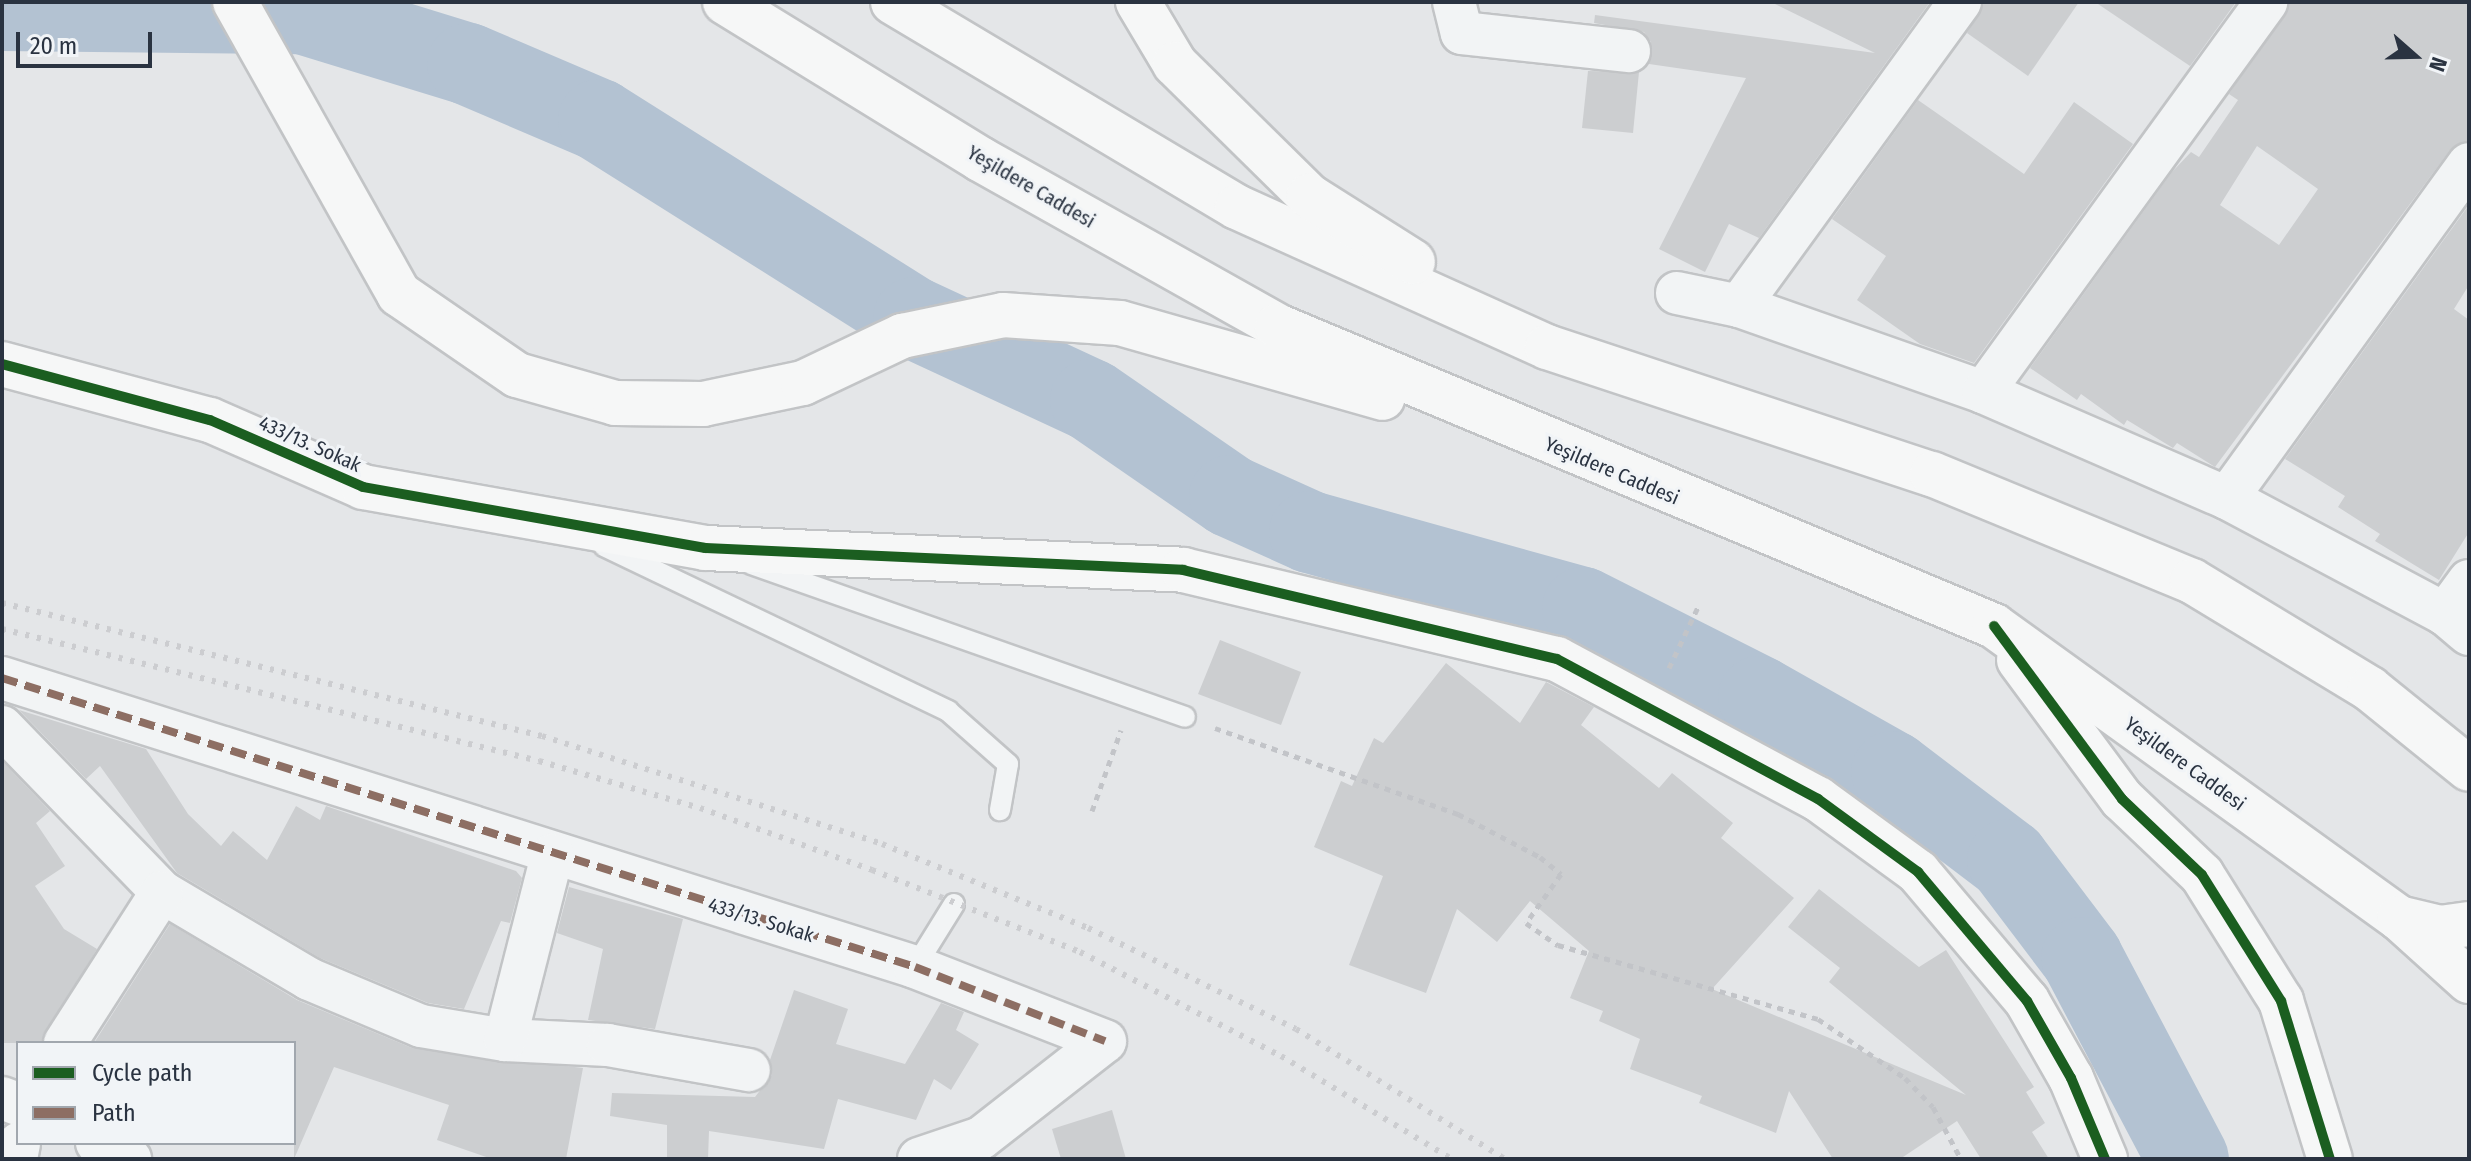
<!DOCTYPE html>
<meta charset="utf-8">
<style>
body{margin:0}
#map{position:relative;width:2471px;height:1161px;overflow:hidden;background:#e4e6e8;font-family:"Fira Sans Condensed",sans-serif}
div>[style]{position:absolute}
.river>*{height:82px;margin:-41px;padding:0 41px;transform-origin:41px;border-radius:41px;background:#b3c2d2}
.building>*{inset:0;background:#ccced0}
.path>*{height:5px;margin-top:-2.5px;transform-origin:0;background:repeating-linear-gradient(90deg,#c2c4c8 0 6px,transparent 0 12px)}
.roads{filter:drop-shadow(2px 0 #c2c4c6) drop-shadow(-2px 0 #c2c4c6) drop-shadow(0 2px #c2c4c6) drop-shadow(0 -2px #c2c4c6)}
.lane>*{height:20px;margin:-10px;padding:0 10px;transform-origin:10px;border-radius:10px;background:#f2f4f5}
.street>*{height:42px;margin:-21px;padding:0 21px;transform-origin:21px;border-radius:21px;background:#f2f4f5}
.secondary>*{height:44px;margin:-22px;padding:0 22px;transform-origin:22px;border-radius:22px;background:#f6f7f7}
.highway>*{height:44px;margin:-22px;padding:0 22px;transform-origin:22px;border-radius:22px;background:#f6f7f7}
.rail>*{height:6px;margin-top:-3px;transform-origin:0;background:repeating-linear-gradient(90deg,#cccdd0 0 4px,transparent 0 12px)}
.quiet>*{height:8px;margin-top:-4px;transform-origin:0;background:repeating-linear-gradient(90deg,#8d6e63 0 16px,transparent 0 24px)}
.cycleway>*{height:10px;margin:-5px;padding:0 5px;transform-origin:5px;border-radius:5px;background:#1b5e20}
span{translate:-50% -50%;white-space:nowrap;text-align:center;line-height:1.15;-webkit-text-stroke:6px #f1f4f7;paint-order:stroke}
.street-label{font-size:20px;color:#2a3341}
.frame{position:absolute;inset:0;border:4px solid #2a3341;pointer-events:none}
.legend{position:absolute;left:16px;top:1041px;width:280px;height:104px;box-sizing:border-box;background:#f1f4f7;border:2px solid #a1a7ae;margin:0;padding:10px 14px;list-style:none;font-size:24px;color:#2a3341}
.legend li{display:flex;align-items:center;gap:16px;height:40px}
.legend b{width:40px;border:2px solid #a1a7ae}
.north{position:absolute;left:2375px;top:16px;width:80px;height:80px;-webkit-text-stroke:6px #f1f4f7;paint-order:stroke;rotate:110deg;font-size:22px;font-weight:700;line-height:32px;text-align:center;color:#2a3341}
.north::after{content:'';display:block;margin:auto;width:28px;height:36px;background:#2a3341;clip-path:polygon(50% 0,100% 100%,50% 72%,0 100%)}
.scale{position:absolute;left:16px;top:32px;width:136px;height:36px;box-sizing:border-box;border:4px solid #2a3341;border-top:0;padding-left:10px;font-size:24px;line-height:28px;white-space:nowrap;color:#2a3341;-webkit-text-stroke:6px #f1f4f7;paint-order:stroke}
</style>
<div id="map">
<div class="river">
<div style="left:2px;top:10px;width:300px;rotate:0.6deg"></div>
<div style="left:302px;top:13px;width:174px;rotate:17.1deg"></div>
<div style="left:468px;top:64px;width:142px;rotate:23.1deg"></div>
<div style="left:599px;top:120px;width:372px;rotate:32.2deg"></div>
<div style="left:914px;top:318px;width:195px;rotate:24.9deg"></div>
<div style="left:1091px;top:400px;width:169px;rotate:34.6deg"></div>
<div style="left:1230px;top:496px;width:88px;rotate:24.2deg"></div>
<div style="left:1310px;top:532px;width:283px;rotate:15.6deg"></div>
<div style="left:1583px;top:608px;width:197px;rotate:26.8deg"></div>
<div style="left:1759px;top:697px;width:153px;rotate:29.4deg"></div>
<div style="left:1892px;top:772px;width:146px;rotate:37.2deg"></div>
<div style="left:2008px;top:860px;width:123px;rotate:52.9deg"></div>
<div style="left:2082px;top:958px;width:227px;rotate:62.2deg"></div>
</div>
<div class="building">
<div style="clip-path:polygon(1771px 2px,1930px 2px,1759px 238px,1729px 224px,1705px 272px,1659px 249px,1746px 78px,1649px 64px,1651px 42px,1644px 32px,1594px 23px,1595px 15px,1875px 53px)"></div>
<div style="clip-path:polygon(1984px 2px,2079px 2px,2028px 76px,1967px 33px)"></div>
<div style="clip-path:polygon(2095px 2px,2236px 2px,2190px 66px)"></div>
<div style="clip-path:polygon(evenodd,2290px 2px,2469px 2px,2469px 140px,2450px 150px,2215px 467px,2177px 443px,2173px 448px,2127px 420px,2124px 425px,2081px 394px,2077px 400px,2030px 368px,2172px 172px,2191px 152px,2199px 157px,2238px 100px,2229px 94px,2290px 2px,2257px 146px,2318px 189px,2279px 245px,2220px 205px,2257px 146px)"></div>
<div style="clip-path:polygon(1588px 71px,1639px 72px,1633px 133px,1582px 128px)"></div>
<div style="clip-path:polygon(1918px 100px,2024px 174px,2074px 102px,2133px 144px,1974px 363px,1920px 344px,1857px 300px,1886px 256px,1832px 219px)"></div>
<div style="clip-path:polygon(2469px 205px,2469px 285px,2454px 309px,2469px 320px,2469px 532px,2439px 580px,2375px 541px,2380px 534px,2338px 507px,2345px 496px,2285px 459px)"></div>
<div style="clip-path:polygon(1220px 640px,1301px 672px,1281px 725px,1198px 694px)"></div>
<div style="clip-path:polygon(1446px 663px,1520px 723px,1546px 682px,1594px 707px,1581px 725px,1659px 788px,1672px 773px,1733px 823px,1721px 838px,1794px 898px,1712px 989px,1966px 1095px,1829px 982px,1840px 968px,1788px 927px,1819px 889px,1919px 967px,1946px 950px,2034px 1087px,2026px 1092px,2045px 1123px,2032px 1132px,2049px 1159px,1981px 1159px,1957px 1121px,1900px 1159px,1833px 1159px,1789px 1091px,1776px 1133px,1699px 1103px,1702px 1096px,1630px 1069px,1640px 1039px,1599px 1021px,1603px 1011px,1570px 998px,1589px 951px,1530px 901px,1497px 942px,1457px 909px,1426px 993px,1349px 965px,1383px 876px,1314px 847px,1341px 781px,1352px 786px,1374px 738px,1383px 743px)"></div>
<div style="clip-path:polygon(19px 710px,146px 749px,188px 814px,221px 846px,233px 831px,267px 860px,296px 806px,320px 820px,326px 806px,516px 871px,522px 878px,510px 923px,501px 921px,464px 1009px,428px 1003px,320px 958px,177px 873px,100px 766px,86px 779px)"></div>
<div style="clip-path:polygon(2px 761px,50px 811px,36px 823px,65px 866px,35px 886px,64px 929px,97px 949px,41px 1043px,2px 1043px)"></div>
<div style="clip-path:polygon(569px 887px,683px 919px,655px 1029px,588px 1020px,603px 949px,557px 933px)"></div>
<div style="clip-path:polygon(170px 924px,297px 1000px,412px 1048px,583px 1068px,566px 1159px,492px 1159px,437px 1140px,449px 1105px,334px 1067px,294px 1159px,294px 1043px,94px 1043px)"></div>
<div style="clip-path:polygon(794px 990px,848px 1009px,836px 1044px,905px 1064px,941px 1003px,964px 1012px,956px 1030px,979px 1044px,951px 1090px,934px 1079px,916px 1120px,838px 1099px,824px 1149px,709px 1131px,708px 1159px,667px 1159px,667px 1125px,610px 1116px,612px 1093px,755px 1097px,772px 1075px,770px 1060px)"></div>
<div style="clip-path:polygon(1112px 1110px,1126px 1159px,1061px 1159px,1052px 1129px)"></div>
</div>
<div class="path">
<div style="left:1669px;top:668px;width:68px;rotate:-64.6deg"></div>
<div style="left:1215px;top:728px;width:258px;rotate:19.5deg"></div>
<div style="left:1458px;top:814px;width:93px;rotate:27.7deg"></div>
<div style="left:1540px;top:857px;width:27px;rotate:39deg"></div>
<div style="left:1561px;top:874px;width:60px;rotate:125.5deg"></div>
<div style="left:1526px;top:923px;width:39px;rotate:35deg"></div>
<div style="left:1558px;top:945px;width:270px;rotate:15.9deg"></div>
<div style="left:1818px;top:1019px;width:105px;rotate:34.1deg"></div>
<div style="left:1905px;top:1078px;width:40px;rotate:46deg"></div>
<div style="left:1933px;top:1107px;width:59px;rotate:61.7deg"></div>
<div style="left:1092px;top:811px;width:86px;rotate:-70.3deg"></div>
</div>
<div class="roads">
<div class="lane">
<div style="left:604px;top:546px;width:382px;rotate:25.6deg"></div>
<div style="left:948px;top:711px;width:80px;rotate:41.5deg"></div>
<div style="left:1008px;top:764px;width:47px;rotate:99.9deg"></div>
<div style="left:751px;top:564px;width:460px;rotate:19.4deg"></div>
<div style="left:915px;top:967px;width:74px;rotate:-58.2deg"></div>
</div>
<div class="street">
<div style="left:1454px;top:2px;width:32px;rotate:76deg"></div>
<div style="left:1462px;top:33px;width:168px;rotate:6.2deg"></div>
<div style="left:1677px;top:293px;width:63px;rotate:11.8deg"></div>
<div style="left:1739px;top:306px;width:259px;rotate:19.4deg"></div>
<div style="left:1983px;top:392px;width:266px;rotate:23.5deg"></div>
<div style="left:1739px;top:306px;width:376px;rotate:-54deg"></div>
<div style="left:1983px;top:392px;width:482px;rotate:-54deg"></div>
<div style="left:2469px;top:581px;width:41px;rotate:126deg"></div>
<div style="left:2445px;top:614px;width:31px;rotate:40deg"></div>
<div style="left:2445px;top:614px;width:247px;rotate:-152deg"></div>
<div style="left:2227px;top:498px;width:412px;rotate:-54.1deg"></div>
<div style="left:2px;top:678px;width:958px;rotate:17.56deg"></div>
<div style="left:915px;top:967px;width:204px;rotate:21.3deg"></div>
<div style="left:2px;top:727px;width:230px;rotate:45.9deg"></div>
<div style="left:162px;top:892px;width:171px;rotate:30.6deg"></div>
<div style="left:309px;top:979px;width:121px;rotate:22.8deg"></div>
<div style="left:421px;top:1026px;width:85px;rotate:9.5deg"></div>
<div style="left:505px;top:1040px;width:103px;rotate:2.8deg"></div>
<div style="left:608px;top:1045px;width:143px;rotate:10.1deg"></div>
<div style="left:505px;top:1040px;width:191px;rotate:-75.7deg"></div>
<div style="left:65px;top:1043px;width:179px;rotate:-57.3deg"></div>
<div style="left:2px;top:1098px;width:17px;rotate:21deg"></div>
<div style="left:97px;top:1143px;width:37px;rotate:26deg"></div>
<div style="left:16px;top:1159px;width:16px;rotate:-79deg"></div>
<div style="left:919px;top:1159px;width:65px;rotate:-18.7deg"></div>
<div style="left:981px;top:1138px;width:157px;rotate:-38deg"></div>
</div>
<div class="secondary">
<div style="left:2px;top:364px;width:215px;rotate:15.1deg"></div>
<div style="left:210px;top:420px;width:167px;rotate:23.6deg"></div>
<div style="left:363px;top:487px;width:347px;rotate:10.1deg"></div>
<div style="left:705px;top:548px;width:479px;rotate:2.6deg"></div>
<div style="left:1183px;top:570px;width:384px;rotate:13.4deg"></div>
<div style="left:1557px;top:659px;width:296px;rotate:28.2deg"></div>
<div style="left:1818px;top:799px;width:124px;rotate:36.1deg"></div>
<div style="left:1918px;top:872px;width:169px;rotate:49.8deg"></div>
<div style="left:2027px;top:1001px;width:89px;rotate:60.3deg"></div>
<div style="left:2071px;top:1078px;width:88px;rotate:67.2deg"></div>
</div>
<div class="highway">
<div style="left:235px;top:2px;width:335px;rotate:60.7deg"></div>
<div style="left:399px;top:294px;width:143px;rotate:34.5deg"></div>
<div style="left:517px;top:375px;width:102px;rotate:15.9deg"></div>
<div style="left:615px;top:403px;width:88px;rotate:0.7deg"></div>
<div style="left:703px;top:404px;width:102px;rotate:-11.9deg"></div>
<div style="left:803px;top:383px;width:110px;rotate:-25.4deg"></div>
<div style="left:902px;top:336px;width:103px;rotate:-11.7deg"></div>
<div style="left:1003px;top:315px;width:117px;rotate:3.9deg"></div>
<div style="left:1120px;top:323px;width:273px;rotate:15.9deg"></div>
<div style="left:725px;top:2px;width:299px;rotate:31.6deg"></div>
<div style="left:980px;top:159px;width:341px;rotate:29.3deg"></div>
<div style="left:1277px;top:326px;width:777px;rotate:22.7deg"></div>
<div style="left:1994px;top:626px;width:499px;rotate:35.8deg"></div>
<div style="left:2399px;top:918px;width:94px;rotate:42deg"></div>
<div style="left:893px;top:2px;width:400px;rotate:30.8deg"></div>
<div style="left:1237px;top:207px;width:340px;rotate:24.3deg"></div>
<div style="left:1547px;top:347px;width:405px;rotate:18.3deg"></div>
<div style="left:1932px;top:474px;width:281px;rotate:22.4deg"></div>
<div style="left:2192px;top:581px;width:208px;rotate:31.2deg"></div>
<div style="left:2370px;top:689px;width:127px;rotate:38.9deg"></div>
<div style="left:1138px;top:2px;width:72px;rotate:59.2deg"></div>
<div style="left:1175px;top:64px;width:188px;rotate:44.6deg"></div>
<div style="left:1309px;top:196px;width:123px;rotate:32.4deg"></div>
<div style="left:2019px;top:660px;width:173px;rotate:53.5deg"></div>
<div style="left:2122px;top:799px;width:110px;rotate:43.5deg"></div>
<div style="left:2202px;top:875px;width:149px;rotate:57.9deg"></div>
<div style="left:2281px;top:1001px;width:165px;rotate:72.8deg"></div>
<div style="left:2399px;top:918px;width:42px;rotate:13.7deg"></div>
<div style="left:2440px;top:928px;width:29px;rotate:-8deg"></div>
</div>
</div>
<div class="rail">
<div style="left:2px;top:603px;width:556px;rotate:13.84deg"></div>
<div style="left:542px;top:736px;width:357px;rotate:17.6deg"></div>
<div style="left:882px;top:844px;width:222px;rotate:22.2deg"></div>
<div style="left:1088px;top:928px;width:231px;rotate:25.9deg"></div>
<div style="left:1296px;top:1029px;width:246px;rotate:31.9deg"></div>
<div style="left:2px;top:629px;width:553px;rotate:13.81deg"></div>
<div style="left:539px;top:761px;width:168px;rotate:16.3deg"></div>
<div style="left:700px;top:808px;width:183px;rotate:19.8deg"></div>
<div style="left:872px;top:870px;width:224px;rotate:21.5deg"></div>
<div style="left:1080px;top:952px;width:226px;rotate:27.4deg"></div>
<div style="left:1281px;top:1056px;width:200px;rotate:31.1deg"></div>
</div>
<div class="quiet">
<div style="left:2px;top:678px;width:958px;rotate:17.56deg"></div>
<div style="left:915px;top:967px;width:204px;rotate:21.3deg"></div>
</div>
<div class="cycleway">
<div style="left:2px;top:364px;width:215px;rotate:15.1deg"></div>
<div style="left:210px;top:420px;width:167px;rotate:23.6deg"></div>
<div style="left:363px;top:487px;width:347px;rotate:10.1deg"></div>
<div style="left:705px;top:548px;width:479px;rotate:2.6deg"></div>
<div style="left:1183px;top:570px;width:384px;rotate:13.4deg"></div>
<div style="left:1557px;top:659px;width:296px;rotate:28.2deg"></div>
<div style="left:1818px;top:799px;width:124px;rotate:36.1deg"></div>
<div style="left:1918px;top:872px;width:169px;rotate:49.8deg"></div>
<div style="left:2027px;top:1001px;width:89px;rotate:60.3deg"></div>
<div style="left:2071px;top:1078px;width:88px;rotate:67.2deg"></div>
<div style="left:1994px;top:626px;width:215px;rotate:53.5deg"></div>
<div style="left:2122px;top:799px;width:110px;rotate:43.5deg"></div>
<div style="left:2202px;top:875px;width:149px;rotate:57.9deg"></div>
<div style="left:2281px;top:1001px;width:165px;rotate:72.8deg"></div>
</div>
<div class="street-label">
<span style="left:1031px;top:187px;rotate:30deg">Yeşildere Caddesi</span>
<span style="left:310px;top:444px;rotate:24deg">433/13. Sokak</span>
<span style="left:1612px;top:471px;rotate:23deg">Yeşildere Caddesi</span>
<span style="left:2185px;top:764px;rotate:36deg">Yeşildere Caddesi</span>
<span style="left:761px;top:920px;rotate:17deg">433/13. Sokak</span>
</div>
<div class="frame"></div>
<ul class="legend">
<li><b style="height:10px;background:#1b5e20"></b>Cycle path</li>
<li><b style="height:10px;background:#8d6e63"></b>Path</li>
</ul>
<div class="north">N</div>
<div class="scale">20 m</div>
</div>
